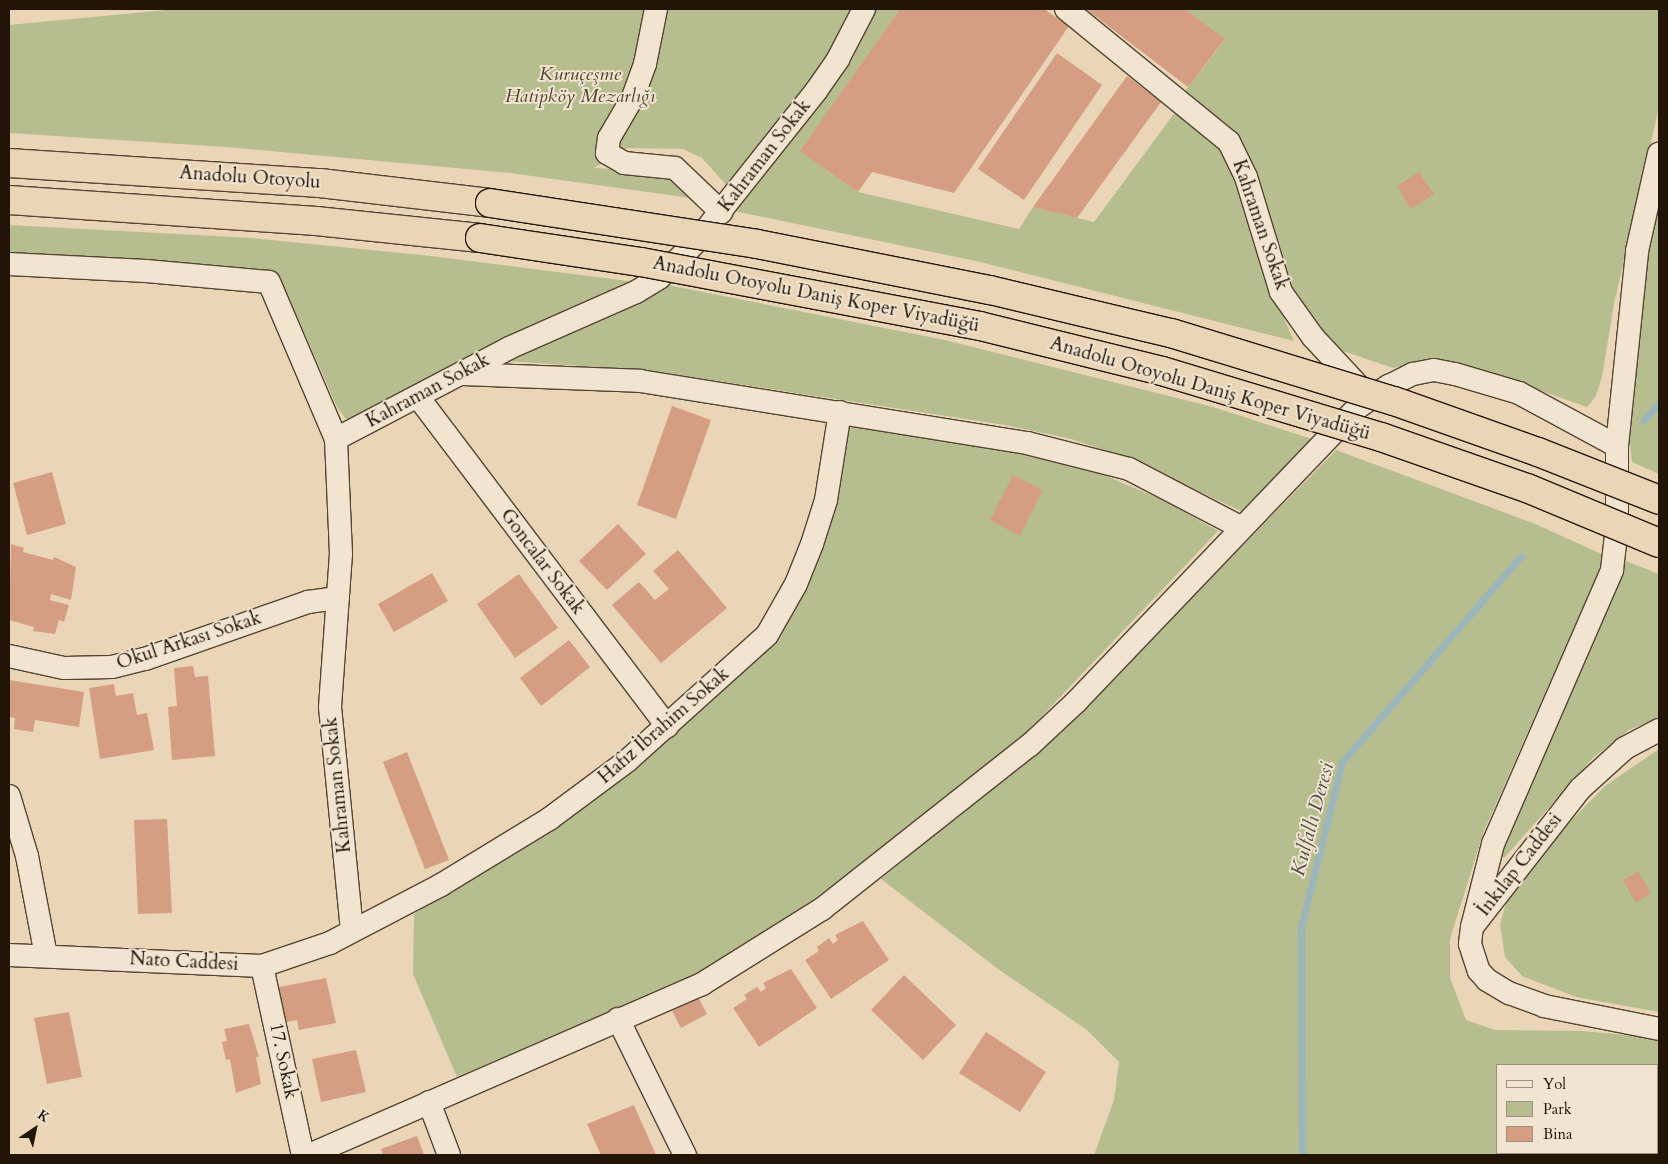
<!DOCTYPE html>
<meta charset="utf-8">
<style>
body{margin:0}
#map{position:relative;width:1668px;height:1164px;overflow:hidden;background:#ead6b7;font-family:Cardo,serif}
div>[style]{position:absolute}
.green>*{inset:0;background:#b6be8f}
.stream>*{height:7px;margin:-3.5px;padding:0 3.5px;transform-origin:3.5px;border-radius:3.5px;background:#9db6b9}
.building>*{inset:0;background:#d59d81}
.roads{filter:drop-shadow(1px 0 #544533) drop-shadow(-1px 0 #544533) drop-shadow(0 1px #544533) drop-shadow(0 -1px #544533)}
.minor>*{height:22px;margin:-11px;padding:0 11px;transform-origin:11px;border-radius:11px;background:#f1e4d0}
.highway>*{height:28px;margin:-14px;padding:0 14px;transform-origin:14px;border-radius:14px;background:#ead6b7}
.bridges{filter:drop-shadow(1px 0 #221507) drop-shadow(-1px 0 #221507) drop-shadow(0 1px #221507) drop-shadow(0 -1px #221507)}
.highway-bridge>*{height:28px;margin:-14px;padding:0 14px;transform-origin:14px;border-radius:14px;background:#ead6b7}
span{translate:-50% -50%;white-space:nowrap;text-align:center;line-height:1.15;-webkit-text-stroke:4px #f1e4d0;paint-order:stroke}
.park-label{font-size:19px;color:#4e4830;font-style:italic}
.street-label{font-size:19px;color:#221507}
.water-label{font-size:20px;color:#4d4d45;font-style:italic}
.frame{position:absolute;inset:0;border:10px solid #221507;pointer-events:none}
.legend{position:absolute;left:1496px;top:1064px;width:162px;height:90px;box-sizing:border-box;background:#f1e4d0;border:1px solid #9e9180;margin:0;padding:6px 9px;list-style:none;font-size:15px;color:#221507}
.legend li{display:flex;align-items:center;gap:10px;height:25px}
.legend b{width:25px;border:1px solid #9e9180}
.north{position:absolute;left:10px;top:1104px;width:50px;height:50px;-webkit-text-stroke:4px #f1e4d0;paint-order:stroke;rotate:34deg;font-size:14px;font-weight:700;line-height:20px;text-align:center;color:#221507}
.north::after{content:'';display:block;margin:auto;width:18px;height:22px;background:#221507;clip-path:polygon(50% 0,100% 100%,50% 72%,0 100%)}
</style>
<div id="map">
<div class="green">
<div style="clip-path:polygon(229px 9px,856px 9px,826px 65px,729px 188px,702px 158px,683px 149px,627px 148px,594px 168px,649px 171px,669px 177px,691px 198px,510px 173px,227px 147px,9px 133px,9px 25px,166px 10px)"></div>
<div style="clip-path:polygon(872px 9px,900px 9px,801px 151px,858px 192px,1019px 229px,1033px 207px,1094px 222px,1176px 111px,1218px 146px,1232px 170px,1261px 267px,1294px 341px,976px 261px,734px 211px)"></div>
<div style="clip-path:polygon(1185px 9px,1659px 9px,1659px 107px,1614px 304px,1602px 377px,1596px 396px,1587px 407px,1474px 367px,1433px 360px,1393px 368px,1340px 350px,1307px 316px,1284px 279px,1247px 151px,1228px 125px,1184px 92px,1225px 40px)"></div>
<div style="clip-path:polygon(1659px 197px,1659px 474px,1632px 462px,1625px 400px,1629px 347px)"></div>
<div style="clip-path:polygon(9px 225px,252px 238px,431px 256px,636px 282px,352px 422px,345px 418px,337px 407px,297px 316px,270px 271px,132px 259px,9px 253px)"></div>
<div style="clip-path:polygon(668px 285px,945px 340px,1213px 407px,1312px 439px,1243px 512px,1125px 457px,1071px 439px,1005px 425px,646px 370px,504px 361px)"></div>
<div style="clip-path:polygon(847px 426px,1002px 449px,1092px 470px,1165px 501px,1218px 531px,1025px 734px,917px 823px,791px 916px,692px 976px,457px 1077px,413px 974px,414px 914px,599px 794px,682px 727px,750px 665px,778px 635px)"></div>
<div style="clip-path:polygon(evenodd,1336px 450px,1533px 523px,1606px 556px,1484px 831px,1450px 939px,1450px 978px,1466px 1020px,1495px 1030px,1582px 1031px,1659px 1038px,1659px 1155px,1094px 1155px,1114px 1100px,1119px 1062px,1087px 1030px,998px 969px,881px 879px,1066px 727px,1336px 450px,1497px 1065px,1657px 1065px,1657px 1153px,1497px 1153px,1497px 1065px)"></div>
<div style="clip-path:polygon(1626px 561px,1659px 574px,1659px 717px,1629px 730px,1593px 758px,1504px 858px,1499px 851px)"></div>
<div style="clip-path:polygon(1659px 749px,1659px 1012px,1576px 997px,1522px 976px,1505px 957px,1500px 924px,1508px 897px,1565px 827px,1605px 786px)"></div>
</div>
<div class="stream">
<div style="left:1644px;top:420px;width:23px;rotate:-49deg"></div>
<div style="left:1302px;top:1155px;width:228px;rotate:-90.3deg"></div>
<div style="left:1301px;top:927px;width:170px;rotate:-76deg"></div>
<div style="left:1342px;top:762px;width:273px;rotate:-49deg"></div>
</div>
<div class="building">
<div style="clip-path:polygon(900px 9px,1044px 9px,1069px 26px,954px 193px,872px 172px,858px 192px,800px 151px)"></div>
<div style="clip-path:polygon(1086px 9px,1185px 9px,1225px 39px,1188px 87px)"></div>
<div style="clip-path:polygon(1057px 53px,1102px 85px,1024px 200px,978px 169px)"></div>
<div style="clip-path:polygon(1127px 76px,1161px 102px,1077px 218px,1033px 207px)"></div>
<div style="clip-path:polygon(1419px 172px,1434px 194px,1411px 209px,1397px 186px)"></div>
<div style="clip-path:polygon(672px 406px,711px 420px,676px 519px,637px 505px)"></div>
<div style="clip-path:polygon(52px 472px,66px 524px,27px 535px,13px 483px)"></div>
<div style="clip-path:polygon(1013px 475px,1043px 490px,1020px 536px,990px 520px)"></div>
<div style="clip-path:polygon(618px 524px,646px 554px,607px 590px,579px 561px)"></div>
<div style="clip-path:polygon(11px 544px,24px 548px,23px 552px,53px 560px,54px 557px,76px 567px,71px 600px,51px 594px,50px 600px,69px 605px,64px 622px,59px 620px,55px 634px,33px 631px,34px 627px,9px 620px)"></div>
<div style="clip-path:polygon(678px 550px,727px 608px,661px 663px,612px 605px,639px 582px,655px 600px,669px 589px,653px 571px)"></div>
<div style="clip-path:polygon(432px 573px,448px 601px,394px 632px,378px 604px)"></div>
<div style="clip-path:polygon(519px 574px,558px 628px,515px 658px,477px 604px)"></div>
<div style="clip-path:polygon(569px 640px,590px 667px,541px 706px,520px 678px)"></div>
<div style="clip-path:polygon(193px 666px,195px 677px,208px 676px,215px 756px,172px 760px,168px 707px,177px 706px,174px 668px)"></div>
<div style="clip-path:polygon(9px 680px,84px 692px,79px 727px,35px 720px,33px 732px,14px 729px,15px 718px,9px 717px)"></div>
<div style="clip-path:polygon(114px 684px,116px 696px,133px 693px,137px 715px,147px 713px,154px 750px,100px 759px,89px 688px)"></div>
<div style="clip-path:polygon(407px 752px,449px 860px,425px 869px,383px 762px)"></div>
<div style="clip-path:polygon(167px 819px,172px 913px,138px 914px,134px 820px)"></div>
<div style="clip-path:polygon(1638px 871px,1651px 893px,1636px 903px,1623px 880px)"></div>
<div style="clip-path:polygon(863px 921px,889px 960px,831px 999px,805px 960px,819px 951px,817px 947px,829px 938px,833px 944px,838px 940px,835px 935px)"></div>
<div style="clip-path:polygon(791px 969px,817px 1008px,759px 1047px,733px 1008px,747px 999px,744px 995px,757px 987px,761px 992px,766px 988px,763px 983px)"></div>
<div style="clip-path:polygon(904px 975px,956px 1025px,923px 1060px,871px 1010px)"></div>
<div style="clip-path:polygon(326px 978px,336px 1023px,299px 1030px,297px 1020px,282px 1023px,274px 988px)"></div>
<div style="clip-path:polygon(698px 997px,707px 1014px,681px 1028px,672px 1011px)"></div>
<div style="clip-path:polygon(69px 1012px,82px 1077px,47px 1084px,34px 1018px)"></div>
<div style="clip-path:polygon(249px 1024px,259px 1057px,256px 1057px,261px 1084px,236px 1093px,230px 1059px,226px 1060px,222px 1042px,227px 1041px,224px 1029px)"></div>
<div style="clip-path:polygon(986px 1032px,1046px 1072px,1020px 1112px,959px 1073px)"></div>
<div style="clip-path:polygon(356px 1050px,366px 1092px,321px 1102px,312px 1059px)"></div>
<div style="clip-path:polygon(634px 1105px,656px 1155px,601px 1155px,587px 1124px)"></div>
<div style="clip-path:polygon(417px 1136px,424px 1155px,383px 1155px,381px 1149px)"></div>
</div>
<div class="roads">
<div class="minor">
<div style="left:656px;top:9px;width:56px;rotate:101.3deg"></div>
<div style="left:645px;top:64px;width:35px;rotate:110deg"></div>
<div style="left:633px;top:97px;width:48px;rotate:120.3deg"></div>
<div style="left:609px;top:138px;width:15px;rotate:98deg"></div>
<div style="left:607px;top:153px;width:20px;rotate:30deg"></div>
<div style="left:624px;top:163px;width:51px;rotate:5.6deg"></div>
<div style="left:675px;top:168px;width:64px;rotate:43.7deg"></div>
<div style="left:1066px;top:9px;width:210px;rotate:39.2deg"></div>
<div style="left:1229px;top:142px;width:39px;rotate:64deg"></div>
<div style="left:1246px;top:177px;width:120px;rotate:73.1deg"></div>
<div style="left:1281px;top:292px;width:55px;rotate:54.6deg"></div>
<div style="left:1313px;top:337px;width:78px;rotate:47.1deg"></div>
<div style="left:9px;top:264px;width:137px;rotate:2.9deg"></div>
<div style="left:146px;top:271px;width:123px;rotate:5.1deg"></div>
<div style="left:269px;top:282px;width:171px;rotate:66.9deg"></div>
<div style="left:461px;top:374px;width:179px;rotate:2.2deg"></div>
<div style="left:640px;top:381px;width:392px;rotate:9.1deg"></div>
<div style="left:1027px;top:443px;width:105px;rotate:14.3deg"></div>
<div style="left:1129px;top:469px;width:127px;rotate:27.6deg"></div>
<div style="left:418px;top:397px;width:413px;rotate:52.9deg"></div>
<div style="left:9px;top:656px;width:56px;rotate:12.3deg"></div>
<div style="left:64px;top:668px;width:48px;rotate:-1.2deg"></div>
<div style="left:112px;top:667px;width:34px;rotate:-14deg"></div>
<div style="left:145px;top:659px;width:173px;rotate:-19.3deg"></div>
<div style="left:308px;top:602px;width:30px;rotate:-8deg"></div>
<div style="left:1659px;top:730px;width:40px;rotate:152deg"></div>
<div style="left:1624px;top:749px;width:59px;rotate:137.7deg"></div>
<div style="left:1580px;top:789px;width:175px;rotate:128deg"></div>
<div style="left:1472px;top:927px;width:17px;rotate:97deg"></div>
<div style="left:1470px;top:944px;width:28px;rotate:72deg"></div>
<div style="left:1479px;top:971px;width:12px;rotate:48deg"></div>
<div style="left:1487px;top:980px;width:26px;rotate:31deg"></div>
<div style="left:1509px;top:993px;width:37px;rotate:20deg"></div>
<div style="left:1544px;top:1006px;width:117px;rotate:11.3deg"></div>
<div style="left:9px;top:796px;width:63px;rotate:73.3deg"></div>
<div style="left:27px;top:856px;width:102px;rotate:79.2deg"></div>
<div style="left:1472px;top:927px;width:86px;rotate:-75.8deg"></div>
<div style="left:1493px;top:844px;width:299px;rotate:-66.5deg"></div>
<div style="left:1612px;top:570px;width:44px;rotate:-83.5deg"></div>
<div style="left:1617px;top:526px;width:80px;rotate:-90deg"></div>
<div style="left:1617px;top:446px;width:196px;rotate:-84.1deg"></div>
<div style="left:1637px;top:251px;width:100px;rotate:-77.3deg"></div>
<div style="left:352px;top:931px;width:225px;rotate:-95.6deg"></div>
<div style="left:330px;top:707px;width:153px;rotate:-85.9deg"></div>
<div style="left:341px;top:554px;width:115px;rotate:-92.5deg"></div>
<div style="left:336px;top:439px;width:195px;rotate:-27.7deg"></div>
<div style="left:509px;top:348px;width:139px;rotate:-23.8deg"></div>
<div style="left:636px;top:292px;width:27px;rotate:-31deg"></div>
<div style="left:659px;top:278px;width:52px;rotate:-44.2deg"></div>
<div style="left:696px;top:242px;width:193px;rotate:-51.5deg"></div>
<div style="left:816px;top:91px;width:39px;rotate:-55deg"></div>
<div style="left:838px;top:59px;width:56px;rotate:-62.5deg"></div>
<div style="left:9px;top:955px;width:253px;rotate:2.5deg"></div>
<div style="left:262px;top:966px;width:72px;rotate:-18.7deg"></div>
<div style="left:330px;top:943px;width:125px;rotate:-27.6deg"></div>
<div style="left:441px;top:885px;width:127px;rotate:-31.4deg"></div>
<div style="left:549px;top:819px;width:97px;rotate:-36.6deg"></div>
<div style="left:627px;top:761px;width:188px;rotate:-42deg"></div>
<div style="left:767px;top:635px;width:59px;rotate:-60.4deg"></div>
<div style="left:796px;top:584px;width:43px;rotate:-68.2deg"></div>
<div style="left:812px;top:544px;width:46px;rotate:-72.3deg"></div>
<div style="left:826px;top:500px;width:89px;rotate:-81deg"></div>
<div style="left:262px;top:966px;width:193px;rotate:77.8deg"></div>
<div style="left:618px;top:1019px;width:152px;rotate:63.8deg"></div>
<div style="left:429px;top:1102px;width:57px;rotate:69.3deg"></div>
<div style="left:309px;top:1155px;width:429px;rotate:-23.5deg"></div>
<div style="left:702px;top:984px;width:142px;rotate:-32deg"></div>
<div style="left:822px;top:909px;width:265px;rotate:-38.3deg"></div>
<div style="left:1030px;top:745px;width:63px;rotate:-43.1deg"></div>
<div style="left:1076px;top:702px;width:407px;rotate:-46.3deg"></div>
<div style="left:1357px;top:408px;width:39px;rotate:-35deg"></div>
<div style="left:1389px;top:386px;width:27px;rotate:-27deg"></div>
<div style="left:1413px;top:374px;width:21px;rotate:-11deg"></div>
<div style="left:1434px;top:370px;width:21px;rotate:11deg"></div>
<div style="left:1455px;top:374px;width:67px;rotate:16.5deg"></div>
<div style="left:1519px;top:393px;width:111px;rotate:28.4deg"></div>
</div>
<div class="highway">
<div style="left:9px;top:163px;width:312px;rotate:3.7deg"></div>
<div style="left:320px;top:183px;width:171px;rotate:6.7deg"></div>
<div style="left:9px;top:200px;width:308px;rotate:3.9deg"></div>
<div style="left:316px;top:221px;width:165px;rotate:5.9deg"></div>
</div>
</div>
<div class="bridges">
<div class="highway-bridge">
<div style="left:490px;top:203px;width:270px;rotate:8.7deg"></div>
<div style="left:757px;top:244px;width:237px;rotate:11.2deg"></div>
<div style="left:990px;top:290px;width:186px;rotate:13.4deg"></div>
<div style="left:1171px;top:333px;width:233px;rotate:17deg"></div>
<div style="left:1394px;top:401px;width:153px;rotate:19.5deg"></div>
<div style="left:1538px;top:452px;width:130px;rotate:21.6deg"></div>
<div style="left:480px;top:238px;width:163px;rotate:8.5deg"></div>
<div style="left:641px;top:262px;width:345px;rotate:10.7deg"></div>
<div style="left:980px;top:326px;width:187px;rotate:13.9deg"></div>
<div style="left:1162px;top:371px;width:229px;rotate:16.8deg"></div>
<div style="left:1381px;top:437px;width:155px;rotate:19.3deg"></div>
<div style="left:1527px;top:488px;width:143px;rotate:22.6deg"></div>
</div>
</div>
<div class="park-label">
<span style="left:580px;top:86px">Kuruçeşme<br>Hatipköy Mezarlığı</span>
</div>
<div class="street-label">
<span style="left:765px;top:156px;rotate:-52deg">Kahraman Sokak</span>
<span style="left:250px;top:178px;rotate:4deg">Anadolu Otoyolu</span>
<span style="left:1260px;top:225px;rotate:71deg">Kahraman Sokak</span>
<span style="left:816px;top:295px;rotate:11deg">Anadolu Otoyolu Daniş Koper Viyadüğü</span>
<span style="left:1210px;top:389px;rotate:16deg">Anadolu Otoyolu Daniş Koper Viyadüğü</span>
<span style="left:428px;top:391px;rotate:-28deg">Kahraman Sokak</span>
<span style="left:542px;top:562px;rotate:53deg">Goncalar Sokak</span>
<span style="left:189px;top:641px;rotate:-18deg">Okul Arkası Sokak</span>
<span style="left:664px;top:726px;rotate:-41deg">Hafız İbrahim Sokak</span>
<span style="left:338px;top:785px;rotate:-96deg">Kahraman Sokak</span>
<span style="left:1520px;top:865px;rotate:-52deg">İnkılap Caddesi</span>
<span style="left:184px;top:962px;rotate:3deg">Nato Caddesi</span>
<span style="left:283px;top:1061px;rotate:78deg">17. Sokak</span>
</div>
<div class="water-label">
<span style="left:1312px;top:819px;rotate:-75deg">Kulfallı Deresi</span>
</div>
<div class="frame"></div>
<ul class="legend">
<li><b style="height:6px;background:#f1e4d0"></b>Yol</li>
<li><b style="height:14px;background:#b6be8f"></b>Park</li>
<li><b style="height:14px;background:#d59d81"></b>Bina</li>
</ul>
<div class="north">K</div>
</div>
